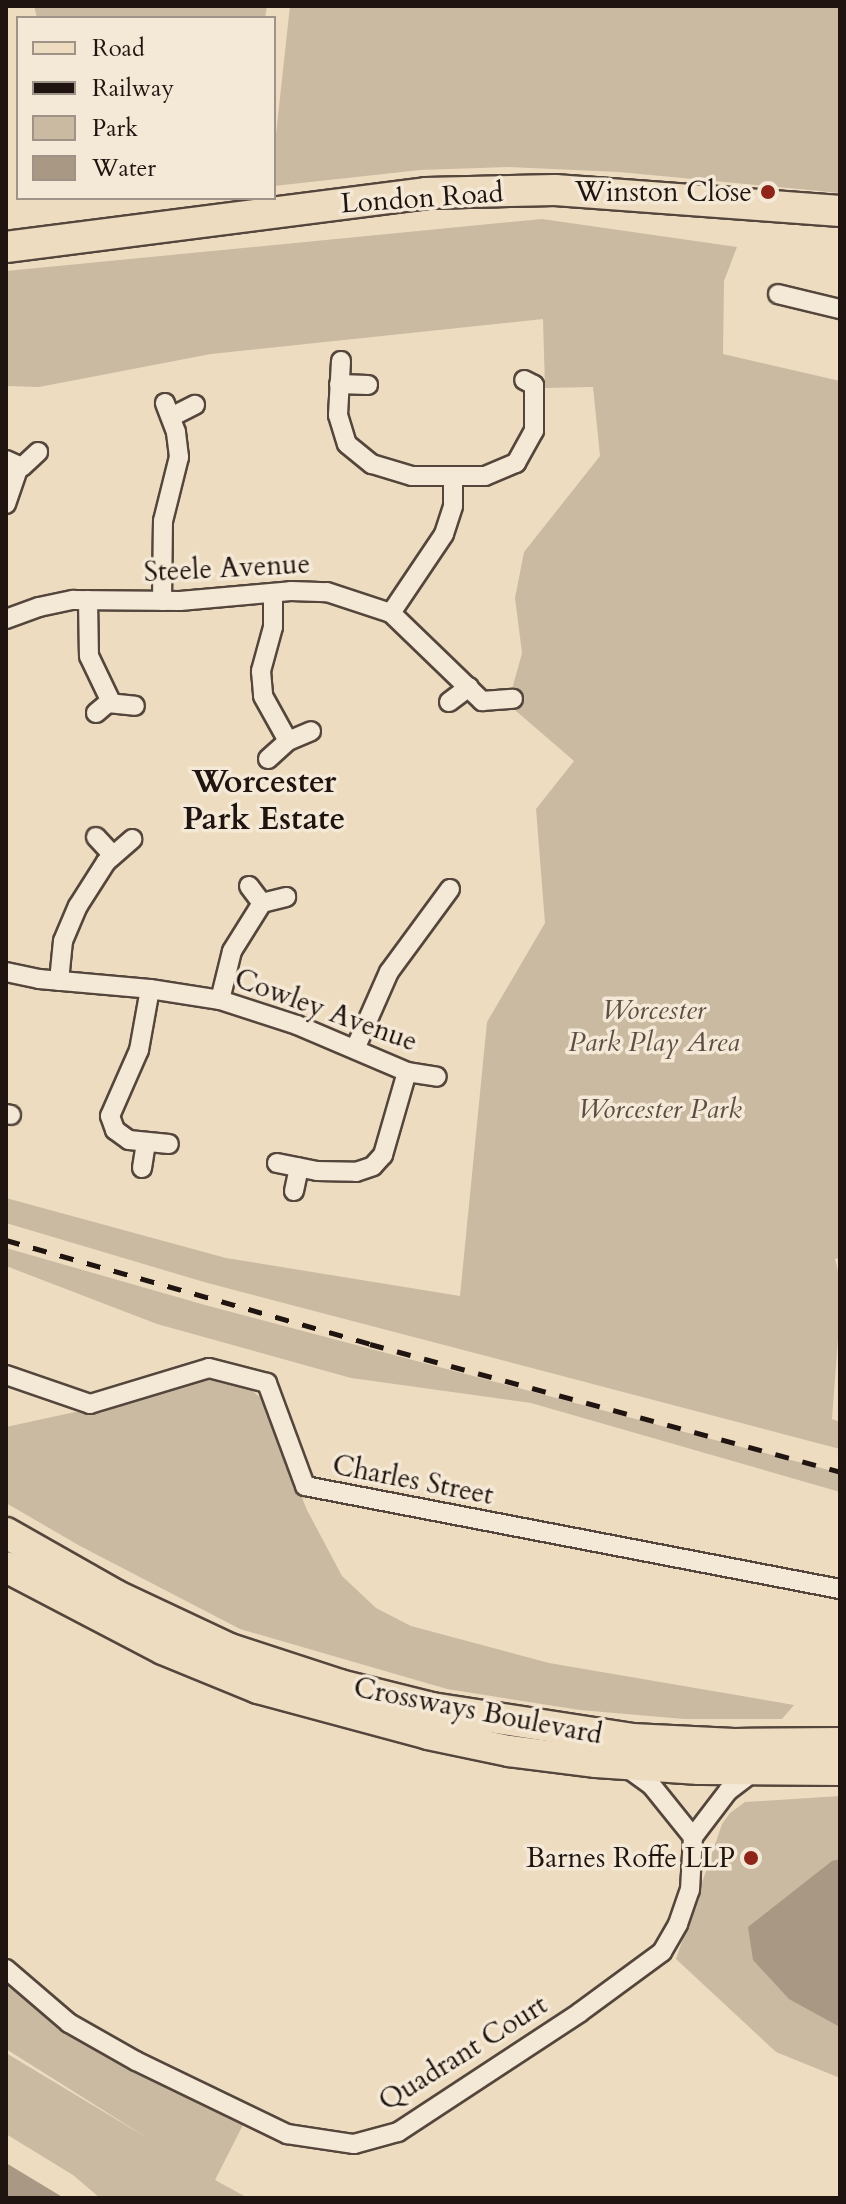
<!DOCTYPE html>
<style>
body{margin:0}
#map{position:relative;width:846px;height:2204px;overflow:hidden;background:#eedcc0;font-family:Cardo,serif}
div>[style]{position:absolute}
.green>*{inset:0;background:#cbbaa2}
.water>*{inset:0;background:#a89884}
.roads{filter:drop-shadow(2px 0 #54463c) drop-shadow(-2px 0 #54463c) drop-shadow(0 2px #54463c) drop-shadow(0 -2px #54463c)}
.minor>*{height:18px;margin:-9px;padding:0 9px;transform-origin:9px;border-radius:9px;background:#f4e8d6}
.primary>*{height:30px;margin:-15px;padding:0 15px;transform-origin:15px;border-radius:15px;background:#eedcc0}
.rail>*{height:5px;margin-top:-2.5px;transform-origin:0;background:repeating-linear-gradient(90deg,#201410 0 14px,transparent 0 28px)}
.dots>*{width:22px;height:22px;translate:-50% -50%;box-sizing:border-box;border:4px solid #f4e8d6;border-radius:50%}
span{translate:-50% -50%;white-space:nowrap;text-align:center;line-height:1.15;-webkit-text-stroke:7px #f4e8d6;paint-order:stroke}
.poi-label{font-size:28px;color:#201410}
.right{translate:-100% -50%;text-align:right}
.street-label{font-size:28px;color:#201410}
.park-label{font-size:28px;color:#5c4e43;font-style:italic}
.quarter-label{font-size:32px;color:#201410;font-weight:700}
.frame{position:absolute;inset:0;border:8px solid #201410;pointer-events:none}
.legend{position:absolute;left:16px;top:16px;width:260px;height:184px;box-sizing:border-box;background:#f4e8d6;border:2px solid #9f9387;margin:0;padding:10px 14px;list-style:none;font-size:24px;color:#201410}
.legend li{display:flex;align-items:center;gap:16px;height:40px}
.legend b{width:40px;border:2px solid #9f9387}
</style>
<div id="map">
<div class="green">
<div style="clip-path:polygon(34px 6px,267px 6px,265px 18px,37px 18px)"></div>
<div style="clip-path:polygon(290px 6px,840px 6px,840px 193px,619px 172px,508px 167px,420px 170px,274px 186px,274px 152px)"></div>
<div style="clip-path:polygon(542px 219px,737px 247px,724px 281px,723px 354px,840px 381px,840px 1258px,835px 1259px,840px 1279px,840px 1313px,832px 1419px,840px 1422px,840px 1449px,204px 1282px,6px 1223px,6px 1198px,226px 1258px,460px 1296px,487px 1022px,545px 923px,536px 809px,574px 761px,508px 704px,522px 653px,515px 598px,524px 552px,600px 456px,593px 387px,545px 388px,543px 319px,211px 354px,39px 387px,6px 386px,6px 271px)"></div>
<div style="clip-path:polygon(6px 1248px,205px 1305px,840px 1473px,840px 1492px,531px 1403px,351px 1378px,157px 1324px,6px 1266px)"></div>
<div style="clip-path:polygon(205px 1373px,241px 1381px,262px 1399px,307px 1510px,342px 1576px,376px 1608px,411px 1626px,549px 1663px,794px 1705px,782px 1719px,684px 1719px,580px 1710px,447px 1689px,240px 1629px,80px 1546px,6px 1503px,6px 1427px,75px 1412px,101px 1413px)"></div>
<div style="clip-path:polygon(840px 1796px,840px 2078px,776px 2052px,676px 1959px,722px 1824px,730px 1813px,745px 1802px)"></div>
<div style="clip-path:polygon(6px 1983px,48px 2019px,244px 2123px,215px 2180px,248px 2198px,100px 2198px,73px 2175px,6px 2134px,6px 2053px,149px 2139px,6px 2049px)"></div>
</div>
<div class="water">
<div style="clip-path:polygon(840px 1859px,840px 2027px,789px 1999px,753px 1960px,748px 1927px,832px 1861px)"></div>
<div style="clip-path:polygon(6px 2163px,64px 2198px,6px 2198px)"></div>
</div>
<div class="roads">
<div class="minor">
<div style="left:778px;top:294px;width:64px;rotate:13.6deg"></div>
<div style="left:341px;top:361px;width:54px;rotate:93.2deg"></div>
<div style="left:338px;top:415px;width:30px;rotate:73deg"></div>
<div style="left:347px;top:444px;width:32px;rotate:39deg"></div>
<div style="left:372px;top:464px;width:42px;rotate:16.7deg"></div>
<div style="left:412px;top:476px;width:73px"></div>
<div style="left:485px;top:476px;width:34px;rotate:-23deg"></div>
<div style="left:516px;top:463px;width:37px;rotate:-61deg"></div>
<div style="left:534px;top:431px;width:46px;rotate:-90deg"></div>
<div style="left:534px;top:385px;width:11px;rotate:-153deg"></div>
<div style="left:339px;top:384px;width:29px;rotate:2deg"></div>
<div style="left:171px;top:417px;width:27px;rotate:-27deg"></div>
<div style="left:6px;top:460px;width:17px;rotate:24deg"></div>
<div style="left:22px;top:467px;width:22px;rotate:-43deg"></div>
<div style="left:6px;top:504px;width:39px;rotate:-71deg"></div>
<div style="left:273px;top:593px;width:34px;rotate:90deg"></div>
<div style="left:273px;top:627px;width:46px;rotate:105.3deg"></div>
<div style="left:261px;top:671px;width:25px;rotate:85deg"></div>
<div style="left:263px;top:696px;width:51px;rotate:60.9deg"></div>
<div style="left:288px;top:741px;width:25px;rotate:-23deg"></div>
<div style="left:88px;top:600px;width:56px;rotate:89deg"></div>
<div style="left:89px;top:656px;width:51px;rotate:64.4deg"></div>
<div style="left:162px;top:601px;width:80px;rotate:-89.3deg"></div>
<div style="left:163px;top:521px;width:66px;rotate:-76deg"></div>
<div style="left:179px;top:457px;width:25px;rotate:-97deg"></div>
<div style="left:176px;top:432px;width:31px;rotate:-111deg"></div>
<div style="left:391px;top:613px;width:95px;rotate:-56.1deg"></div>
<div style="left:444px;top:534px;width:29px;rotate:-72deg"></div>
<div style="left:453px;top:506px;width:28px;rotate:-90deg"></div>
<div style="left:6px;top:619px;width:35px;rotate:-20deg"></div>
<div style="left:39px;top:607px;width:35px;rotate:-12deg"></div>
<div style="left:73px;top:600px;width:107px;rotate:0.5deg"></div>
<div style="left:180px;top:601px;width:111px;rotate:-5.1deg"></div>
<div style="left:291px;top:591px;width:36px;rotate:2deg"></div>
<div style="left:327px;top:592px;width:67px;rotate:18.2deg"></div>
<div style="left:391px;top:613px;width:127px;rotate:44deg"></div>
<div style="left:482px;top:701px;width:31px;rotate:-4deg"></div>
<div style="left:449px;top:702px;width:25px;rotate:-37deg"></div>
<div style="left:96px;top:713px;width:16px;rotate:-40deg"></div>
<div style="left:108px;top:703px;width:27px;rotate:6deg"></div>
<div style="left:268px;top:759px;width:27px;rotate:-42deg"></div>
<div style="left:96px;top:837px;width:25px;rotate:47deg"></div>
<div style="left:249px;top:886px;width:21px;rotate:53deg"></div>
<div style="left:262px;top:903px;width:25px;rotate:-14deg"></div>
<div style="left:6px;top:972px;width:34px;rotate:12deg"></div>
<div style="left:39px;top:979px;width:111px;rotate:5.1deg"></div>
<div style="left:150px;top:989px;width:71px;rotate:8.9deg"></div>
<div style="left:220px;top:1000px;width:81px;rotate:18deg"></div>
<div style="left:297px;top:1025px;width:120px;rotate:23.1deg"></div>
<div style="left:407px;top:1072px;width:30px;rotate:9deg"></div>
<div style="left:59px;top:981px;width:40px;rotate:-84.3deg"></div>
<div style="left:63px;top:941px;width:38px;rotate:-67deg"></div>
<div style="left:78px;top:906px;width:52px;rotate:-57.5deg"></div>
<div style="left:106px;top:862px;width:35px;rotate:-41deg"></div>
<div style="left:150px;top:989px;width:62px;rotate:100.2deg"></div>
<div style="left:139px;top:1050px;width:72px;rotate:113.7deg"></div>
<div style="left:110px;top:1116px;width:15px;rotate:70deg"></div>
<div style="left:115px;top:1130px;width:17px;rotate:36deg"></div>
<div style="left:129px;top:1140px;width:40px;rotate:5.7deg"></div>
<div style="left:220px;top:1000px;width:50px;rotate:-76.2deg"></div>
<div style="left:232px;top:951px;width:57px;rotate:-58deg"></div>
<div style="left:355px;top:1049px;width:84px;rotate:-66.2deg"></div>
<div style="left:389px;top:972px;width:103px;rotate:-53.7deg"></div>
<div style="left:6px;top:1114px;width:5px;rotate:11deg"></div>
<div style="left:277px;top:1163px;width:41px;rotate:11.3deg"></div>
<div style="left:317px;top:1171px;width:39px;rotate:1deg"></div>
<div style="left:356px;top:1172px;width:18px;rotate:-19deg"></div>
<div style="left:373px;top:1166px;width:15px;rotate:-48deg"></div>
<div style="left:383px;top:1155px;width:86px;rotate:-73.9deg"></div>
<div style="left:142px;top:1168px;width:24px;rotate:-81deg"></div>
<div style="left:294px;top:1191px;width:24px;rotate:-78deg"></div>
<div style="left:6px;top:1375px;width:89px;rotate:19deg"></div>
<div style="left:90px;top:1404px;width:124px;rotate:-16.8deg"></div>
<div style="left:209px;top:1368px;width:60px;rotate:14.5deg"></div>
<div style="left:267px;top:1383px;width:110px;rotate:69.7deg"></div>
<div style="left:305px;top:1486px;width:545px;rotate:10.9deg"></div>
<div style="left:626px;top:1767px;width:32px;rotate:36deg"></div>
<div style="left:652px;top:1786px;width:65px;rotate:51.2deg"></div>
<div style="left:6px;top:1969px;width:83px;rotate:40.6deg"></div>
<div style="left:69px;top:2023px;width:77px;rotate:29.6deg"></div>
<div style="left:136px;top:2061px;width:168px;rotate:25.8deg"></div>
<div style="left:287px;top:2134px;width:68px;rotate:8.5deg"></div>
<div style="left:354px;top:2144px;width:46px;rotate:-15.3deg"></div>
<div style="left:398px;top:2132px;width:217px;rotate:-33.3deg"></div>
<div style="left:579px;top:2013px;width:103px;rotate:-36.3deg"></div>
<div style="left:662px;top:1952px;width:32px;rotate:-60deg"></div>
<div style="left:678px;top:1924px;width:36px;rotate:-71deg"></div>
<div style="left:690px;top:1890px;width:53px;rotate:-86.8deg"></div>
<div style="left:693px;top:1837px;width:58px;rotate:-52.7deg"></div>
<div style="left:728px;top:1791px;width:35px;rotate:-37deg"></div>
</div>
<div class="primary">
<div style="left:6px;top:247px;width:423px;rotate:-7.3deg"></div>
<div style="left:426px;top:193px;width:129px;rotate:-1.3deg"></div>
<div style="left:555px;top:190px;width:286px;rotate:4.2deg"></div>
<div style="left:6px;top:1533px;width:125px;rotate:29.6deg"></div>
<div style="left:115px;top:1595px;width:127px;rotate:25.2deg"></div>
<div style="left:230px;top:1649px;width:116px;rotate:18.1deg"></div>
<div style="left:340px;top:1685px;width:95px;rotate:14deg"></div>
<div style="left:432px;top:1708px;width:202px;rotate:8.8deg"></div>
<div style="left:632px;top:1739px;width:102px;rotate:2.8deg"></div>
<div style="left:734px;top:1744px;width:106px;rotate:-0.5deg"></div>
<div style="left:6px;top:1567px;width:177px;rotate:27.6deg"></div>
<div style="left:163px;top:1649px;width:103px;rotate:22.3deg"></div>
<div style="left:258px;top:1688px;width:176px;rotate:15.1deg"></div>
<div style="left:428px;top:1734px;width:83px;rotate:11.9deg"></div>
<div style="left:509px;top:1751px;width:88px;rotate:7.2deg"></div>
<div style="left:596px;top:1762px;width:103px;rotate:3.9deg"></div>
<div style="left:699px;top:1769px;width:141px;rotate:0.4deg"></div>
</div>
</div>
<div class="rail">
<div style="left:6px;top:1240px;width:379px;rotate:15.9deg"></div>
<div style="left:370px;top:1344px;width:487px;rotate:15.2deg"></div>
</div>
<div class="dots">
<div style="left:768px;top:192px;background:#8f2418"></div>
<div style="left:751px;top:1858px;background:#8f2418"></div>
</div>
<div class="poi-label">
<span class="right" style="left:752px;top:192px">Winston Close</span>
<span class="right" style="left:735px;top:1858px">Barnes Roffe LLP</span>
</div>
<div class="street-label">
<span style="left:422px;top:198px;rotate:-4deg">London Road</span>
<span style="left:227px;top:568px;rotate:-3deg">Steele Avenue</span>
<span style="left:326px;top:1010px;rotate:20deg">Cowley Avenue</span>
<span style="left:413px;top:1480px;rotate:11deg">Charles Street</span>
<span style="left:478px;top:1711px;rotate:11deg">Crossways Boulevard</span>
<span style="left:463px;top:2053px;rotate:-32deg">Quadrant Court</span>
</div>
<div class="park-label">
<span style="left:654px;top:1026px">Worcester<br>Park Play Area</span>
<span style="left:660px;top:1109px">Worcester Park</span>
</div>
<div class="quarter-label">
<span style="left:264px;top:801px">Worcester<br>Park Estate</span>
</div>
<div class="frame"></div>
<ul class="legend">
<li><b style="height:10px;background:#eedcc0"></b>Road</li>
<li><b style="height:10px;background:#201410"></b>Railway</li>
<li><b style="height:22px;background:#cbbaa2"></b>Park</li>
<li><b style="height:22px;background:#a89884"></b>Water</li>
</ul>
</div>
